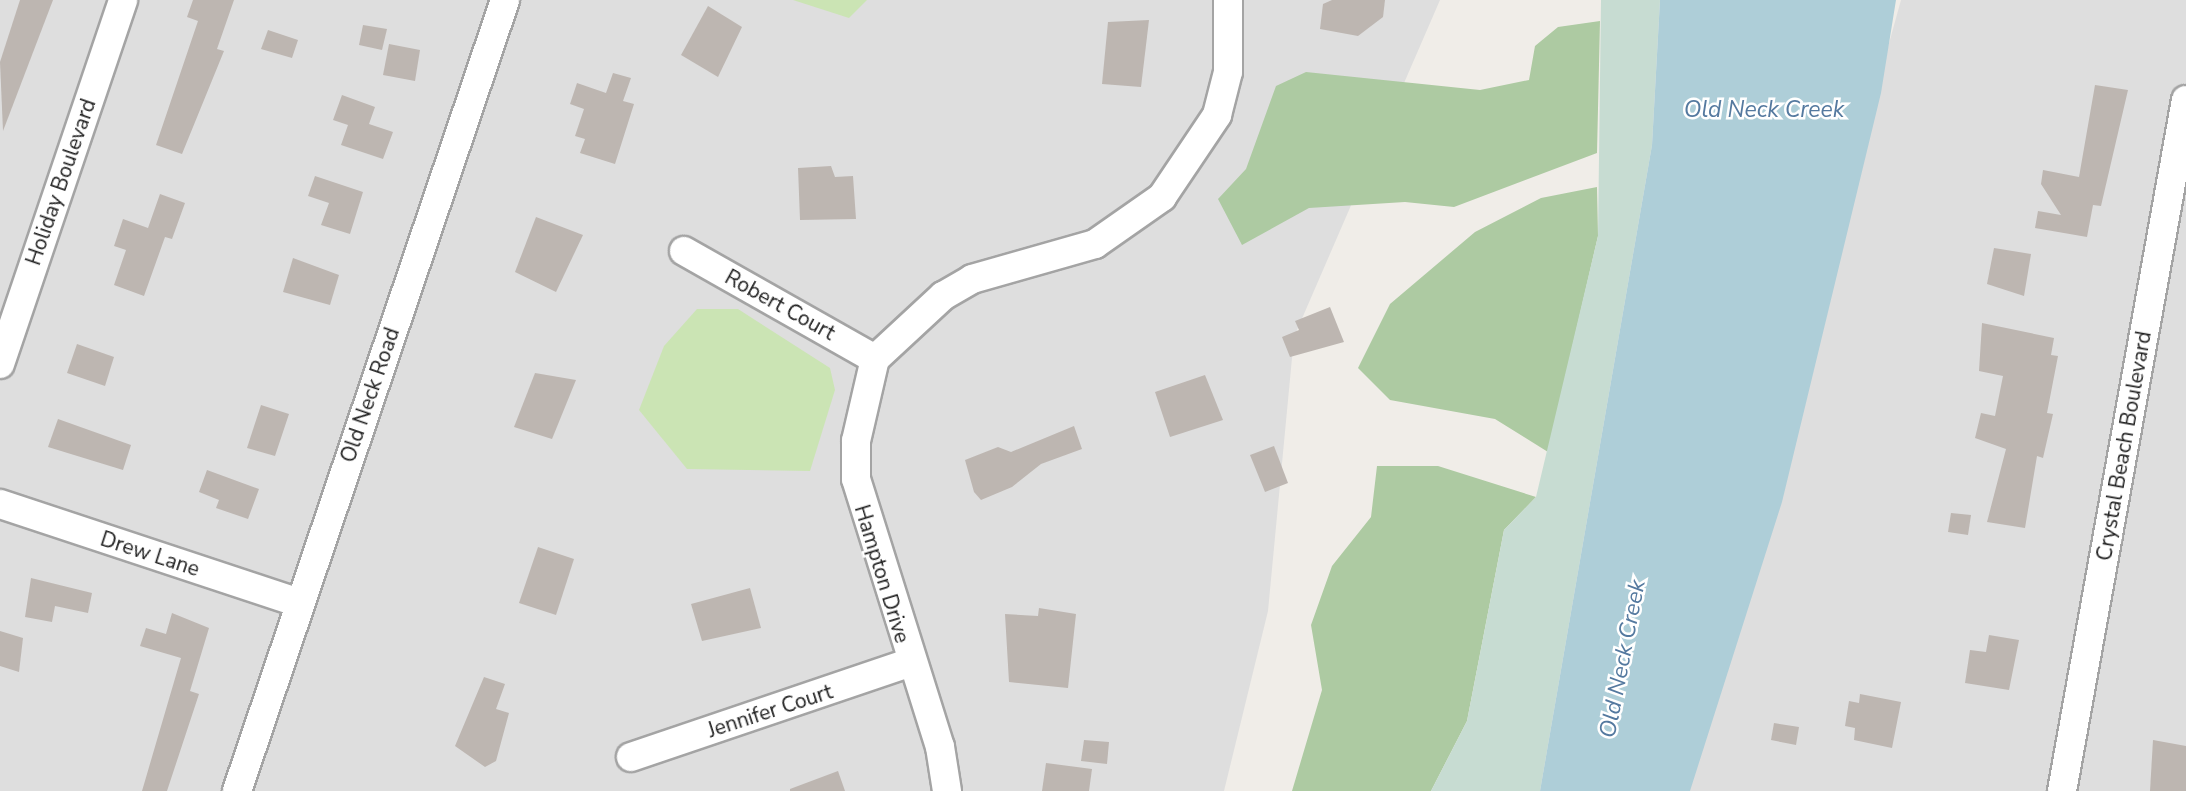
<!DOCTYPE html>
<style>
body{margin:0}
#map{position:relative;width:2186px;height:791px;overflow:hidden;background:#f0ede8;font-family:"Nunito Sans",sans-serif}
div>[style]{position:absolute}
.residential>*{inset:0;background:#dedede}
.grass>*{inset:0;background:#cbe4b4}
.forest>*{inset:0;background:#adcaa2}
.wetland>*{inset:0;background:#c7dcd2}
.water>*{inset:0;background:#aeced8}
.building>*{inset:0;background:#bdb6b1}
.roads{filter:drop-shadow(2px 0 #a4a4a4) drop-shadow(-2px 0 #a4a4a4) drop-shadow(0 2px #a4a4a4) drop-shadow(0 -2px #a4a4a4)}
.minor>*{height:28px;margin:-14px;padding:0 14px;transform-origin:14px;border-radius:14px;background:#fff}
span{translate:-50% -50%;white-space:nowrap;text-align:center;line-height:1.15;-webkit-text-stroke:5px #fff;paint-order:stroke}
.street-label{font-size:21px;color:#202020}
.water-label{font-size:23px;color:#54799f;font-style:italic}
</style>
<div id="map">
<div class="residential">
<div style="clip-path:polygon(0 0,1440px 0,1294px 337px,1268px 611px,1224px 791px,0 791px)"></div>
<div style="clip-path:polygon(1901px 0,2186px 0,2186px 791px,1682px 791px)"></div>
</div>
<div class="grass">
<div style="clip-path:polygon(793px 0,867px 0,849px 18px)"></div>
<div style="clip-path:polygon(697px 309px,738px 309px,830px 368px,835px 390px,810px 471px,687px 469px,639px 410px,664px 346px)"></div>
</div>
<div class="forest">
<div style="clip-path:polygon(1600px 21px,1597px 153px,1454px 207px,1405px 202px,1309px 208px,1242px 245px,1218px 199px,1246px 169px,1276px 86px,1306px 72px,1480px 90px,1529px 80px,1535px 46px,1558px 27px)"></div>
<div style="clip-path:polygon(1597px 187px,1598px 236px,1548px 452px,1495px 419px,1390px 400px,1358px 368px,1390px 304px,1475px 232px,1541px 198px)"></div>
<div style="clip-path:polygon(1377px 466px,1438px 466px,1536px 497px,1504px 530px,1467px 721px,1431px 791px,1292px 791px,1322px 690px,1311px 625px,1332px 566px,1371px 517px)"></div>
</div>
<div class="wetland">
<div style="clip-path:polygon(1601px 0,1660px 0,1652px 145px,1540px 791px,1431px 791px,1467px 721px,1504px 530px,1536px 497px,1598px 236px)"></div>
</div>
<div class="water">
<div style="clip-path:polygon(1660px 0,1896px 0,1881px 93px,1782px 502px,1690px 791px,1540px 791px,1652px 145px)"></div>
</div>
<div class="building">
<div style="clip-path:polygon(20px 0,53px 0,3px 131px,0 62px)"></div>
<div style="clip-path:polygon(193px 0,234px 0,217px 49px,224px 51px,182px 154px,156px 145px,198px 21px,187px 17px)"></div>
<div style="clip-path:polygon(1332px 0,1385px 0,1383px 17px,1358px 36px,1320px 29px,1323px 4px)"></div>
<div style="clip-path:polygon(708px 6px,742px 27px,718px 77px,681px 55px)"></div>
<div style="clip-path:polygon(1149px 20px,1141px 87px,1102px 84px,1108px 22px)"></div>
<div style="clip-path:polygon(363px 25px,387px 29px,382px 50px,359px 45px)"></div>
<div style="clip-path:polygon(268px 30px,298px 40px,292px 58px,261px 49px)"></div>
<div style="clip-path:polygon(389px 44px,420px 50px,415px 81px,383px 75px)"></div>
<div style="clip-path:polygon(613px 73px,631px 78px,623px 101px,634px 104px,615px 164px,580px 153px,585px 139px,575px 136px,584px 109px,570px 104px,577px 83px,606px 93px)"></div>
<div style="clip-path:polygon(2095px 85px,2128px 90px,2101px 206px,2093px 205px,2087px 237px,2035px 228px,2038px 211px,2061px 215px,2041px 184px,2043px 170px,2079px 177px)"></div>
<div style="clip-path:polygon(342px 95px,375px 107px,369px 124px,393px 132px,383px 159px,341px 145px,348px 125px,333px 120px)"></div>
<div style="clip-path:polygon(831px 166px,835px 177px,853px 176px,856px 219px,800px 220px,798px 168px)"></div>
<div style="clip-path:polygon(315px 176px,363px 192px,350px 234px,321px 225px,329px 203px,308px 196px)"></div>
<div style="clip-path:polygon(160px 194px,185px 203px,172px 239px,165px 237px,144px 296px,114px 285px,126px 250px,114px 246px,123px 219px,148px 228px)"></div>
<div style="clip-path:polygon(536px 217px,583px 235px,556px 292px,515px 272px)"></div>
<div style="clip-path:polygon(1994px 248px,2031px 254px,2024px 296px,1987px 284px)"></div>
<div style="clip-path:polygon(293px 258px,339px 275px,330px 305px,283px 292px)"></div>
<div style="clip-path:polygon(1330px 307px,1344px 342px,1290px 357px,1282px 337px,1299px 330px,1295px 321px)"></div>
<div style="clip-path:polygon(1982px 323px,2054px 338px,2051px 355px,2058px 356px,2047px 413px,2053px 414px,2043px 458px,2037px 456px,2025px 528px,1987px 522px,2006px 449px,1975px 438px,1981px 413px,1995px 416px,2003px 376px,1979px 371px)"></div>
<div style="clip-path:polygon(77px 344px,114px 357px,105px 386px,67px 373px)"></div>
<div style="clip-path:polygon(535px 373px,576px 380px,552px 439px,514px 427px)"></div>
<div style="clip-path:polygon(1205px 375px,1223px 420px,1170px 437px,1155px 392px)"></div>
<div style="clip-path:polygon(261px 405px,289px 414px,275px 456px,247px 448px)"></div>
<div style="clip-path:polygon(58px 419px,131px 445px,123px 470px,48px 447px)"></div>
<div style="clip-path:polygon(1074px 426px,1082px 449px,1041px 464px,1012px 487px,981px 500px,974px 492px,965px 460px,998px 447px,1011px 452px)"></div>
<div style="clip-path:polygon(1274px 446px,1288px 483px,1265px 492px,1250px 455px)"></div>
<div style="clip-path:polygon(207px 470px,259px 489px,248px 519px,216px 508px,219px 500px,199px 492px)"></div>
<div style="clip-path:polygon(1951px 513px,1971px 515px,1968px 535px,1948px 532px)"></div>
<div style="clip-path:polygon(538px 547px,574px 559px,556px 615px,519px 603px)"></div>
<div style="clip-path:polygon(31px 578px,92px 593px,88px 613px,55px 606px,52px 622px,25px 617px)"></div>
<div style="clip-path:polygon(750px 588px,761px 628px,702px 641px,691px 604px)"></div>
<div style="clip-path:polygon(1039px 608px,1076px 614px,1068px 688px,1009px 682px,1005px 614px,1038px 616px)"></div>
<div style="clip-path:polygon(172px 613px,209px 628px,190px 691px,199px 694px,167px 791px,142px 791px,181px 658px,140px 646px,146px 628px,166px 634px)"></div>
<div style="clip-path:polygon(0 631px,23px 638px,19px 672px,0 666px)"></div>
<div style="clip-path:polygon(1989px 635px,2019px 640px,2009px 690px,1965px 683px,1970px 650px,1986px 652px)"></div>
<div style="clip-path:polygon(484px 677px,505px 684px,496px 709px,509px 713px,496px 761px,485px 767px,455px 746px)"></div>
<div style="clip-path:polygon(1860px 694px,1901px 702px,1892px 748px,1854px 740px,1855px 728px,1845px 726px,1849px 701px,1859px 703px)"></div>
<div style="clip-path:polygon(1774px 723px,1799px 727px,1796px 745px,1771px 740px)"></div>
<div style="clip-path:polygon(1084px 740px,1109px 742px,1107px 764px,1081px 761px)"></div>
<div style="clip-path:polygon(2153px 740px,2186px 746px,2186px 791px,2150px 791px)"></div>
<div style="clip-path:polygon(1046px 763px,1092px 769px,1089px 791px,1042px 791px)"></div>
<div style="clip-path:polygon(838px 771px,845px 791px,790px 791px,790px 789px)"></div>
</div>
<div class="roads">
<div class="minor">
<div style="left:684px;top:251px;width:219px;rotate:29.5deg"></div>
<div style="left:0;top:364px;width:384px;rotate:-71.3deg"></div>
<div style="left:0;top:504px;width:315px;rotate:18.3deg"></div>
<div style="left:631px;top:757px;width:293px;rotate:-18.7deg"></div>
<div style="left:237px;top:791px;width:835px;rotate:-71.28deg"></div>
<div style="left:947px;top:791px;width:45px;rotate:-99deg"></div>
<div style="left:940px;top:747px;width:281px;rotate:-107.4deg"></div>
<div style="left:856px;top:479px;width:38px;rotate:-90deg"></div>
<div style="left:856px;top:441px;width:84px;rotate:-77deg"></div>
<div style="left:875px;top:359px;width:93px;rotate:-42.8deg"></div>
<div style="left:943px;top:296px;width:34px;rotate:-30deg"></div>
<div style="left:972px;top:279px;width:128px;rotate:-15.9deg"></div>
<div style="left:1095px;top:244px;width:82px;rotate:-35deg"></div>
<div style="left:1162px;top:197px;width:99px;rotate:-56.1deg"></div>
<div style="left:1217px;top:115px;width:44px;rotate:-75.7deg"></div>
<div style="left:1228px;top:72px;width:72px;rotate:-90deg"></div>
<div style="left:2062px;top:791px;width:702px;rotate:-79.83deg"></div>
</div>
</div>
<div class="street-label">
<span style="left:61px;top:182px;rotate:-71deg">Holiday Boulevard</span>
<span style="left:780px;top:305px;rotate:29deg">Robert Court</span>
<span style="left:370px;top:395px;rotate:-71deg">Old Neck Road</span>
<span style="left:2124px;top:446px;rotate:-80deg">Crystal Beach Boulevard</span>
<span style="left:150px;top:554px;rotate:18deg">Drew Lane</span>
<span style="left:882px;top:574px;rotate:73deg">Hampton Drive</span>
<span style="left:770px;top:711px;rotate:-18deg">Jennifer Court</span>
</div>
<div class="water-label">
<span style="left:1764px;top:110px">Old Neck Creek</span>
<span style="left:1623px;top:659px;rotate:-79deg">Old Neck Creek</span>
</div>
</div>
